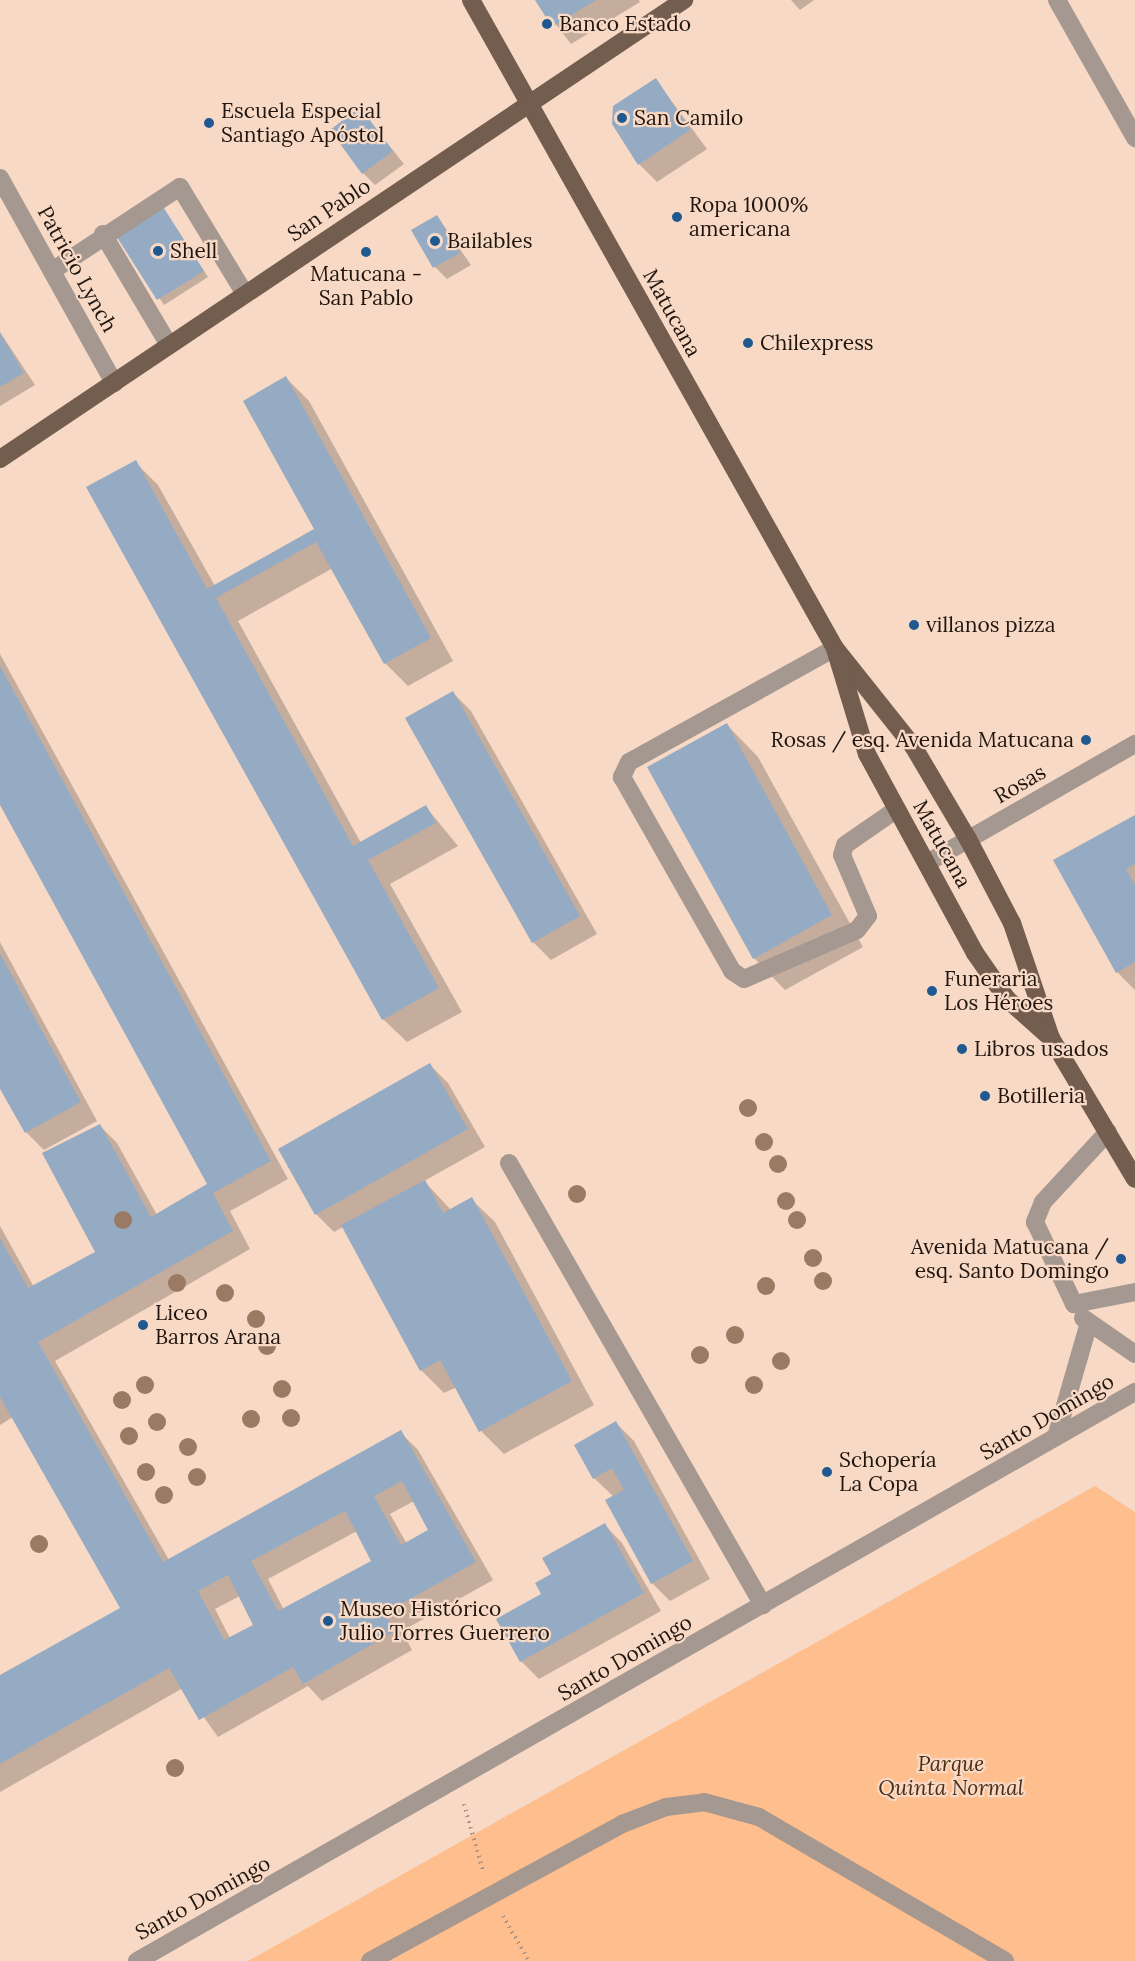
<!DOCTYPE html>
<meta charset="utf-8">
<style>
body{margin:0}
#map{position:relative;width:1135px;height:1961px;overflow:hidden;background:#f7d9c5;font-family:Lora,serif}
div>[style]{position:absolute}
.green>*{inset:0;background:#ffbe8d}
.shadow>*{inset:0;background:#0003}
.building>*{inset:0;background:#94abc3}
.path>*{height:4px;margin-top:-2px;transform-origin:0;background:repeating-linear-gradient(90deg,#aa9384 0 1.5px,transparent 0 6px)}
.minor>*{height:18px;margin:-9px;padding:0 9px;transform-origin:9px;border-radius:9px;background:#a59890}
.major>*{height:18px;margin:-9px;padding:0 9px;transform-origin:9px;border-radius:9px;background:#735d4e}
.trees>*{width:18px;height:18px;margin:-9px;border-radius:50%;background:#9a7a63}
.dots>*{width:16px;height:16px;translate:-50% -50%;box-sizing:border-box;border:3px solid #f7d9c5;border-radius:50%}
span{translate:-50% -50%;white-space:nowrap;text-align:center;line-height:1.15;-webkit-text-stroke:4.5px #f7d9c5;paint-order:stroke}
.poi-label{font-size:21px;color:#20160f}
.left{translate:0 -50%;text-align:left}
.right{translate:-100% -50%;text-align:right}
.street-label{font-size:21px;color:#20160f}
.park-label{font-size:21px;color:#4d2d13;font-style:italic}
</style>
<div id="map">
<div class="green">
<div style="clip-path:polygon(1095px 1486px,1135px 1512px,1135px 1961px,248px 1961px)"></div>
</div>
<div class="shadow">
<div style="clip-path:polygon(537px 0,639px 0,640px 2px,571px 44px)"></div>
<div style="clip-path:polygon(791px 0,814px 0,800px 10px)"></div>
<div style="clip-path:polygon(656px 80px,707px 149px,657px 182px,639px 164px)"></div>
<div style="clip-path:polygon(360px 109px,404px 164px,375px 185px,363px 173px)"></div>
<div style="clip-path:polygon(160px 204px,208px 277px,164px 305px,116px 231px)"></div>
<div style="clip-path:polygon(437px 216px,471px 265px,447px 279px,435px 267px)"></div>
<div style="clip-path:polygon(0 332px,35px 385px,0 406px)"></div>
<div style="clip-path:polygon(286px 378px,309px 401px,453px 661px,408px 686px,385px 663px,333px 568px,238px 621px,361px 843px,426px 807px,458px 846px,390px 884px,462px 1012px,407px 1042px,383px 1019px,135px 462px,158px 485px,215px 586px,316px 530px)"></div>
<div style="clip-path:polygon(evenodd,0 654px,288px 1179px,230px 1211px,250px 1249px,55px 1361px,169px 1560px,400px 1432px,418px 1450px,493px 1580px,402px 1631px,412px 1650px,322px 1701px,308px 1686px,218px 1737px,183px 1688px,0 1792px,0 1676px,122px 1608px,16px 1415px,0 1425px,0 1226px,34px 1287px,97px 1252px,99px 1125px,117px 1143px,157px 1215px,209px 1184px,0 802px,0 654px,414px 1501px,430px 1531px,407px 1544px,390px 1514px,414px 1501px,0 654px,357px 1531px,373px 1561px,284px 1610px,268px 1579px,357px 1531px,0 654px,240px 1596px,255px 1626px,230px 1638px,215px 1609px,240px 1596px)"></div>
<div style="clip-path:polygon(453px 693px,471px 711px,597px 934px,551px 960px,533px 942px)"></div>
<div style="clip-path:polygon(727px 725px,758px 757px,863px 947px,785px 990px,754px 958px)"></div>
<div style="clip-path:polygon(1135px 817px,1135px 990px,1117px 972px,1055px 861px)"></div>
<div style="clip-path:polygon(0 942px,97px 1121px,44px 1150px,26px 1132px,0 1086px)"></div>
<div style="clip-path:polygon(430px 1065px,448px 1083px,485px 1147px,424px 1181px,451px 1210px,471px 1199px,495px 1222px,594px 1405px,504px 1454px,481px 1431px,457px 1387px,444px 1393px,421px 1370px,343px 1227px,334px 1232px,316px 1214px,280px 1150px)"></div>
<div style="clip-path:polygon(616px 1423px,634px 1441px,710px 1579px,670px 1601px,652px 1583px,607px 1501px,614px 1497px,594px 1478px)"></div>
<div style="clip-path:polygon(605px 1525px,622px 1543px,661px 1611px,539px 1679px,521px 1661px,544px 1594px,553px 1574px)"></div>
</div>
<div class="building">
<div style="clip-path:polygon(535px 0,596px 0,552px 27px)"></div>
<div style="clip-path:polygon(656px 78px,690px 130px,638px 165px,612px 124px,613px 106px)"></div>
<div style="clip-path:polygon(360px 107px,393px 151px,362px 174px,330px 130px)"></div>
<div style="clip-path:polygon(160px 202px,204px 271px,157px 300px,113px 231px)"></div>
<div style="clip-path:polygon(437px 215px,460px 253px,433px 268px,411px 230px)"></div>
<div style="clip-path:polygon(0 333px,24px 373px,0 387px)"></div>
<div style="clip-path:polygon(286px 376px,431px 638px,384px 664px,316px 542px,216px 598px,353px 846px,426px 805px,436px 823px,368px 860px,439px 988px,382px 1020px,86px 487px,136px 460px,207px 589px,314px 529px,243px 401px)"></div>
<div style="clip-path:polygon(evenodd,0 666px,271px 1161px,213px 1193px,233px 1231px,38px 1342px,163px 1562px,401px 1430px,476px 1562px,385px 1613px,395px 1631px,303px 1684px,293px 1667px,199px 1720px,169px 1668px,0 1764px,0 1675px,120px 1608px,0 1397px,0 1238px,28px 1288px,95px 1252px,42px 1153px,100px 1124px,151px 1217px,207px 1184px,0 805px,0 666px,402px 1481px,428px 1530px,401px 1545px,374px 1496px,402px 1481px,0 666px,345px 1511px,371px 1561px,278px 1611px,251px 1561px,345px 1511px,0 666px,228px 1575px,253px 1625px,224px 1640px,198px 1591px,228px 1575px)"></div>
<div style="clip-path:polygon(453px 691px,580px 916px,532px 943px,405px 718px)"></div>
<div style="clip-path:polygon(727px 723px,832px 915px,753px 959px,647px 767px)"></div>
<div style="clip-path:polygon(1135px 815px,1135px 864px,1126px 869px,1135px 885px,1135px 962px,1116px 973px,1053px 860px)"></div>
<div style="clip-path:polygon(0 954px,81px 1102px,25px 1133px,0 1089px)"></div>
<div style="clip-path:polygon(430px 1063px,468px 1129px,315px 1215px,278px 1149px)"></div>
<div style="clip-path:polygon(425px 1180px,443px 1213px,472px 1197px,572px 1381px,479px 1432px,440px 1360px,420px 1371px,341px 1225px)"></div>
<div style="clip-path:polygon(616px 1421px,693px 1561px,651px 1584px,605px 1500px,624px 1490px,612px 1468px,593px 1479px,574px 1445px)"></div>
<div style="clip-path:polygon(605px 1523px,644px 1593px,520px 1662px,496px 1619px,541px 1594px,535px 1583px,551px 1574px,542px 1558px)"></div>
</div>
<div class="path">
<div style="left:464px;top:1804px;width:70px;rotate:74.2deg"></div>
<div style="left:503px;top:1916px;width:52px;rotate:60deg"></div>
</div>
<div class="minor">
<div style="left:1057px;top:0;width:159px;rotate:60.5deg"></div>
<div style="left:0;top:178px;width:235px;rotate:60.9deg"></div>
<div style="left:103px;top:234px;width:129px;rotate:59.3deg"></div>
<div style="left:52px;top:271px;width:153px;rotate:-33.3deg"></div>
<div style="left:180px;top:187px;width:125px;rotate:58.7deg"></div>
<div style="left:835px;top:648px;width:235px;rotate:151deg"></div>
<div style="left:629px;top:762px;width:17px;rotate:115deg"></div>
<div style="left:622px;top:777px;width:223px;rotate:60.4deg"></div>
<div style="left:732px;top:971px;width:14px;rotate:34deg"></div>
<div style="left:744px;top:979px;width:123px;rotate:-23.4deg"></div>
<div style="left:857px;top:930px;width:18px;rotate:-52deg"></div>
<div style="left:868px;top:916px;width:66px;rotate:-113.1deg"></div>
<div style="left:842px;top:855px;width:10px;rotate:-73deg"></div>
<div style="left:845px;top:845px;width:63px;rotate:-34.7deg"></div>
<div style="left:927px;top:863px;width:240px;rotate:-29.8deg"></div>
<div style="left:1108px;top:1132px;width:96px;rotate:132.9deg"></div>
<div style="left:1043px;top:1202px;width:22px;rotate:112deg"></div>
<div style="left:1035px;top:1222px;width:91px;rotate:64.6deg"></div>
<div style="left:1074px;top:1304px;width:62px;rotate:-11.1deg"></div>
<div style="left:509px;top:1163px;width:510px;rotate:60.12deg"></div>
<div style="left:1083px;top:1318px;width:63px;rotate:34.7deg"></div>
<div style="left:1056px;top:1437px;width:116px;rotate:-73.9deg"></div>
<div style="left:137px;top:1961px;width:1149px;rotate:-29.69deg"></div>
<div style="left:370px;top:1961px;width:287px;rotate:-28.5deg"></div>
<div style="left:622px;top:1824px;width:47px;rotate:-21.1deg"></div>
<div style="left:666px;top:1807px;width:38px;rotate:-7deg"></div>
<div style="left:704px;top:1802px;width:57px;rotate:15.3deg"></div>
<div style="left:759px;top:1817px;width:285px;rotate:30.3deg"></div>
</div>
<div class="major">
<div style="left:471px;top:0;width:743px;rotate:60.68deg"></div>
<div style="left:835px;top:648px;width:125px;rotate:51.5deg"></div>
<div style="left:913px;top:746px;width:108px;rotate:59.4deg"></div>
<div style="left:968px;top:839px;width:95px;rotate:62.4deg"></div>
<div style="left:1012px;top:923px;width:121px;rotate:71.3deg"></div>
<div style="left:1051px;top:1038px;width:164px;rotate:59.2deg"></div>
<div style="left:0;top:459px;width:824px;rotate:-33.86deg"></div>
<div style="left:835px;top:649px;width:110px;rotate:73.1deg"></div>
<div style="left:867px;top:754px;width:226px;rotate:61.5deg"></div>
<div style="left:975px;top:953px;width:56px;rotate:55.2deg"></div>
<div style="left:1007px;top:999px;width:59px;rotate:41.6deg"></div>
</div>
<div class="trees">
<div style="left:748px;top:1108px"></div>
<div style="left:764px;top:1142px"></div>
<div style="left:778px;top:1164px"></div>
<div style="left:577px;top:1194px"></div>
<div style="left:786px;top:1201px"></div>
<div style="left:123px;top:1220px"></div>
<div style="left:797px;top:1220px"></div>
<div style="left:813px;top:1258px"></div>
<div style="left:823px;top:1281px"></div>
<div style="left:177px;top:1283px"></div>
<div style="left:766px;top:1286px"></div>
<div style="left:225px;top:1293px"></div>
<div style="left:256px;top:1319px"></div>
<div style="left:735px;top:1335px"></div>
<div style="left:267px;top:1346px"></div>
<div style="left:700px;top:1355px"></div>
<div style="left:781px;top:1361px"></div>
<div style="left:145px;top:1385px"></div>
<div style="left:754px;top:1385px"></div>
<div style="left:282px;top:1389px"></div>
<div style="left:122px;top:1400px"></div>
<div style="left:291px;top:1418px"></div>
<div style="left:251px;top:1419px"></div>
<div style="left:157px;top:1422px"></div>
<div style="left:129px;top:1436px"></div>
<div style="left:188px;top:1447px"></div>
<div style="left:146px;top:1472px"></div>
<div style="left:197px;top:1477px"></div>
<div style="left:164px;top:1495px"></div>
<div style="left:39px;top:1544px"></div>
<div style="left:175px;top:1768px"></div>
</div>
<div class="dots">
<div style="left:547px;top:24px;background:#1f5990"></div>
<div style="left:622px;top:118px;background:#1f5990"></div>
<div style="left:209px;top:123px;background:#1f5990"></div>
<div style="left:677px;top:217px;background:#1f5990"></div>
<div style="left:435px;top:241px;background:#1f5990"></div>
<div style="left:158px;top:251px;background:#1f5990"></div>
<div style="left:366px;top:252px;background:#1f5990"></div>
<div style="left:748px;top:343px;background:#1f5990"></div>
<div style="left:914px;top:625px;background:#1f5990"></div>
<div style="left:1086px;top:740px;background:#1f5990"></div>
<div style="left:932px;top:991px;background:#1f5990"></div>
<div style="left:962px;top:1049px;background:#1f5990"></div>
<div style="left:985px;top:1096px;background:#1f5990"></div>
<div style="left:1121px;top:1259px;background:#1f5990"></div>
<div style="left:143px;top:1325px;background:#1f5990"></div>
<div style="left:827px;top:1472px;background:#1f5990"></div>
<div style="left:328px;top:1621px;background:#1f5990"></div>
</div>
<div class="poi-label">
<span class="left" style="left:559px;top:24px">Banco Estado</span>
<span class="left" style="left:221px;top:123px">Escuela Especial<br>Santiago Apóstol</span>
<span class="left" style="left:634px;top:118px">San Camilo</span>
<span class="left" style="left:689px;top:217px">Ropa 1000%<br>americana</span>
<span class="left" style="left:447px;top:241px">Bailables</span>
<span class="left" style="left:170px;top:251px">Shell</span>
<span style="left:366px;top:286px">Matucana -<br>San Pablo</span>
<span class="left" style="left:760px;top:343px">Chilexpress</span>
<span class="left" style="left:926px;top:625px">villanos pizza</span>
<span class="right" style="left:1074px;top:740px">Rosas / esq. Avenida Matucana</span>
<span class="left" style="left:944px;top:991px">Funeraria<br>Los Héroes</span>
<span class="left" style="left:974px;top:1049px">Libros usados</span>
<span class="left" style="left:997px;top:1096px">Botilleria</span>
<span class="right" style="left:1109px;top:1259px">Avenida Matucana /<br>esq. Santo Domingo</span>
<span class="left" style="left:155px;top:1325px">Liceo<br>Barros Arana</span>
<span class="left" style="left:839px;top:1472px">Schopería<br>La Copa</span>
<span class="left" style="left:340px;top:1621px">Museo Histórico<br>Julio Torres Guerrero</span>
</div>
<div class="street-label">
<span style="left:329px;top:210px;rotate:-34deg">San Pablo</span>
<span style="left:77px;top:269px;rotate:61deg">Patricio Lynch</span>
<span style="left:672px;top:313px;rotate:61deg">Matucana</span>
<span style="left:1020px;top:784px;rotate:-30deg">Rosas</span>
<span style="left:942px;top:844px;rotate:61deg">Matucana</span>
<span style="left:1047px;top:1417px;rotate:-30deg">Santo Domingo</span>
<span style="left:625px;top:1658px;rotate:-30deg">Santo Domingo</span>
<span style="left:203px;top:1898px;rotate:-29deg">Santo Domingo</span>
</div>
<div class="park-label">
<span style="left:951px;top:1776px">Parque<br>Quinta Normal</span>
</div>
</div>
